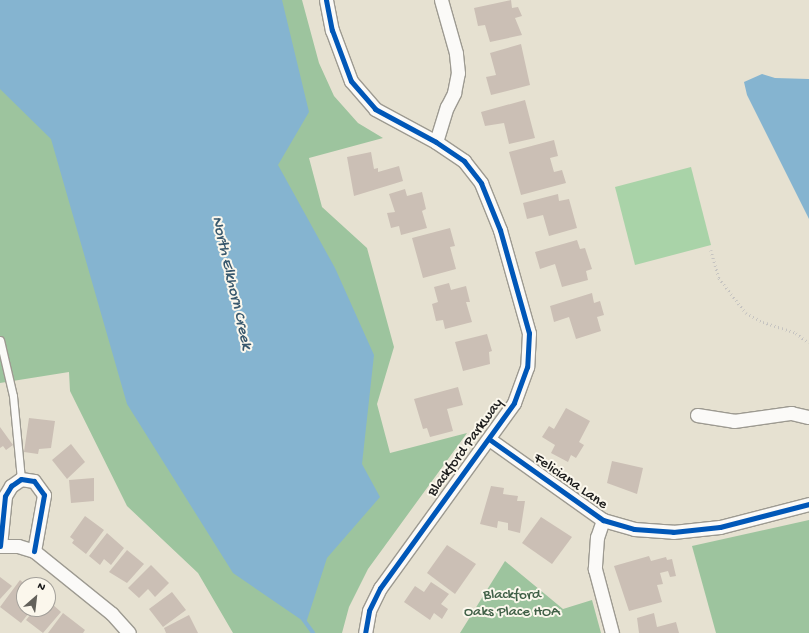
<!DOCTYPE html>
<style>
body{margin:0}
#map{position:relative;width:809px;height:633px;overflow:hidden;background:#e6e1d1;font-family:"Gochi Hand",sans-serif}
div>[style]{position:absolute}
.green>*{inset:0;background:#a9d3a8}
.forest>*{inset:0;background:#9dc49e}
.water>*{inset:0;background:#85b4d0}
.stream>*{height:4px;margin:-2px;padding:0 2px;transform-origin:2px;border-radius:2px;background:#85b4d0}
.building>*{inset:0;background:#cbbfb5}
.path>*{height:2.5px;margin-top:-1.25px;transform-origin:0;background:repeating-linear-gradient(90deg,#c6c4c1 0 1px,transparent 0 4px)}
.roads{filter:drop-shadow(1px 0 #9d9a91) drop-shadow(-1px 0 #9d9a91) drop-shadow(0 1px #9d9a91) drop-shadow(0 -1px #9d9a91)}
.service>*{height:7px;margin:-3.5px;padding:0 3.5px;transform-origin:3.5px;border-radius:3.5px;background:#fbfaf8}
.minor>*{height:13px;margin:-6.5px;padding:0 6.5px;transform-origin:6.5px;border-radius:6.5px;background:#fbfaf8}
.cycleway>*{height:5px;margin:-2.5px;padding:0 2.5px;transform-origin:2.5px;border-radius:2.5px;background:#0057b8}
span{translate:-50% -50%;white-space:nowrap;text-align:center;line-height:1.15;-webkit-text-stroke:4px #fbf7ec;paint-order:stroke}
.street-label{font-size:15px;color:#1c1c1c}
.park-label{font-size:15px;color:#406047}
.water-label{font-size:16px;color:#38586d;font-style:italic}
.north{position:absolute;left:16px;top:577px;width:40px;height:40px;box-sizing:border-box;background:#fbf7ec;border:1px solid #a29f99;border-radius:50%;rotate:28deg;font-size:11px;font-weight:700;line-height:16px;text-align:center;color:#1c1c1c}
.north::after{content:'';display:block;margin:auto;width:14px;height:18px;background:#63615b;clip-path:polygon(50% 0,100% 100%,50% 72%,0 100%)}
</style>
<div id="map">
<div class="green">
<div style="clip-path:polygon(691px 167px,711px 245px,635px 265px,615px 187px)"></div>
</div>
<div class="forest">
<div style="clip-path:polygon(0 0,302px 0,319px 63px,334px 96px,358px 123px,383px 138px,309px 158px,322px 207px,367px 248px,394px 347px,377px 404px,390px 453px,467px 433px,368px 569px,349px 607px,342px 633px,233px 633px,198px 573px,127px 506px,70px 391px,69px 372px,0 383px)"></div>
<div style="clip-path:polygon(809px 520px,809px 633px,716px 633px,692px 546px)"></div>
<div style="clip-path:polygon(505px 561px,563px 609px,592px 600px,601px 633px,460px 633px)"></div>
</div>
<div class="water">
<div style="clip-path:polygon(0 0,282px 0,309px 112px,278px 165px,335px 268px,374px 355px,362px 464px,380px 497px,327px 558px,306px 623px,233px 573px,127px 404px,51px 139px,0 89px)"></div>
<div style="clip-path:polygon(762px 74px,775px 78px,809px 79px,809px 219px,747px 95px,744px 82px)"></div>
</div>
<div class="stream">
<div style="left:303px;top:619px;width:17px;rotate:54deg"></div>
</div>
<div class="building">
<div style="clip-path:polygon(511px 0,512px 8px,518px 7px,522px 16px,515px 18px,522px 35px,490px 42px,485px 25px,478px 26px,474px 8px)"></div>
<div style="clip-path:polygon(521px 44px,530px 85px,491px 95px,486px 77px,496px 75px,490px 53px)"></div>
<div style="clip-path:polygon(525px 100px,535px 138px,509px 144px,504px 123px,485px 126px,481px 112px)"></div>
<div style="clip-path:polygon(554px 140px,558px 156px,550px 158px,554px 172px,562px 170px,566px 183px,521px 195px,509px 152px)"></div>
<div style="clip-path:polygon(371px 152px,374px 169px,378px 168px,378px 172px,399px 166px,403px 181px,354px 196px,347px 157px)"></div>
<div style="clip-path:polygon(405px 189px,407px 196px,422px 192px,426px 209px,422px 211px,427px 228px,401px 235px,399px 226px,391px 228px,387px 213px,395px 212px,389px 194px)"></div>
<div style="clip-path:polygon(558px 194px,559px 201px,569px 199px,577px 228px,549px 236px,543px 215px,527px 219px,523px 203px)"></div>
<div style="clip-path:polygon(450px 228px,455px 246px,450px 247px,456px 269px,423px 278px,412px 238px)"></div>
<div style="clip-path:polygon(577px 240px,580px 249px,585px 248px,592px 269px,586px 271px,588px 280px,562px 287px,555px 264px,540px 269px,535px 252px)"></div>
<div style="clip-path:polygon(449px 283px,451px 290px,466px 286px,470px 302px,466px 302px,472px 322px,445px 329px,443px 320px,436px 321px,432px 304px,438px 302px,434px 287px)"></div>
<div style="clip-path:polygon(592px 293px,594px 303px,600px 301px,604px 315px,597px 317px,601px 331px,576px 339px,569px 317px,554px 322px,550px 306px)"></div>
<div style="clip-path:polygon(487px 334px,492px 351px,489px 352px,490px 364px,463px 371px,455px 342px)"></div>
<div style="clip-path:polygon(458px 387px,463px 405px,447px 409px,453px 431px,430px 437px,427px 428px,423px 429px,414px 399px)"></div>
<div style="clip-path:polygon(566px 408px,590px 421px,579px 442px,584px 445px,576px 458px,571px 455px,568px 462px,551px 453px,555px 445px,542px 437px,549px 426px,554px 429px)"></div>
<div style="clip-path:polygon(29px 418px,55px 421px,51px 448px,39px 449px,38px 454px,24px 452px)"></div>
<div style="clip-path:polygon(0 427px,13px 445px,6px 450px,3px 446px,0 448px)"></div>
<div style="clip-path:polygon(71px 444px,85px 462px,67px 479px,52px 460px)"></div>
<div style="clip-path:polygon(612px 461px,643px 468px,637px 494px,607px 483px)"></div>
<div style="clip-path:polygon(94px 478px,94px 501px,71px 503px,69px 480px)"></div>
<div style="clip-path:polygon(491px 486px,504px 488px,503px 494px,518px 496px,517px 501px,525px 501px,520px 533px,508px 530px,508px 523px,498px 521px,497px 528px,480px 524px)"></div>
<div style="clip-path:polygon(85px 516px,104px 530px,86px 554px,72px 543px,74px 540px,70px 537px)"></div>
<div style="clip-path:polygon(541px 517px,572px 537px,552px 564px,522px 543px)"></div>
<div style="clip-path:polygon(107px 533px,124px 548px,111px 565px,104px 559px,100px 565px,89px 556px)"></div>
<div style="clip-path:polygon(447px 545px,476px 564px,455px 594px,427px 573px)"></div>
<div style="clip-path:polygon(127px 550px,144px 564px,127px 583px,109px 572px)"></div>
<div style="clip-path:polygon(649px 556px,651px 561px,666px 557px,667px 560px,672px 559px,676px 576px,670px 577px,668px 571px,660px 573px,663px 584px,657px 585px,662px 602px,629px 611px,614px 566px)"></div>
<div style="clip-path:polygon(151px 565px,169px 583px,155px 597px,148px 589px,139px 598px,128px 588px)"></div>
<div style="clip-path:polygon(0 577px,12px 586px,0 599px)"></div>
<div style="clip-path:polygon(20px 580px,26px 585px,24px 609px,32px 609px,21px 623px,0 607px)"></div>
<div style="clip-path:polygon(431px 582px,449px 594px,441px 604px,448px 609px,442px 619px,434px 613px,430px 620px,404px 602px,415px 586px,424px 592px)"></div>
<div style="clip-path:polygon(172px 592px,186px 610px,163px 627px,149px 609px)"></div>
<div style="clip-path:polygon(50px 602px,61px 612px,43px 633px,26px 620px,35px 609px,48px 609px)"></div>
<div style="clip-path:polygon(63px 613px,85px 630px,83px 633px,48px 633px)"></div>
<div style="clip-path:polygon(654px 613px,657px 627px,676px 622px,679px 633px,639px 633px,637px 618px)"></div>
<div style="clip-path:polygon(189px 615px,198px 633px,166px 633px,164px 628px)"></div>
</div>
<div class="path">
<div style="left:711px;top:250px;width:29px;rotate:74deg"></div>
<div style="left:719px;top:278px;width:44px;rotate:52.4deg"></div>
<div style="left:746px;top:313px;width:19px;rotate:28deg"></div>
<div style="left:763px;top:322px;width:35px;rotate:18deg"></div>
<div style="left:796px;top:333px;width:16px;rotate:38deg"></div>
</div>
<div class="roads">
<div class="service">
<div style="left:0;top:340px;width:57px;rotate:76.9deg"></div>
<div style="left:13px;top:396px;width:83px;rotate:84.5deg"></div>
</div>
<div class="minor">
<div style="left:326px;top:0;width:31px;rotate:79deg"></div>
<div style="left:332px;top:30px;width:54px;rotate:69.6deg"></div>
<div style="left:351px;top:81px;width:37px;rotate:49deg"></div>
<div style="left:375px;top:109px;width:69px;rotate:28.4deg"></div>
<div style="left:436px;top:142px;width:34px;rotate:34deg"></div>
<div style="left:464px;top:161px;width:28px;rotate:52deg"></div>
<div style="left:481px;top:183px;width:51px;rotate:68deg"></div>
<div style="left:500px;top:230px;width:107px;rotate:74.3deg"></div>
<div style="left:529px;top:333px;width:34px;rotate:93deg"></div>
<div style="left:527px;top:367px;width:38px;rotate:110deg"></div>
<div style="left:514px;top:403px;width:228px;rotate:125.9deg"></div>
<div style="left:380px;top:588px;width:25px;rotate:116deg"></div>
<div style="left:369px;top:611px;width:22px;rotate:100deg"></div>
<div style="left:436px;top:142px;width:37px;rotate:-73deg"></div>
<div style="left:447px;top:107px;width:16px;rotate:-63deg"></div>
<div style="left:454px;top:93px;width:20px;rotate:-79deg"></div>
<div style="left:458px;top:73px;width:20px;rotate:-96deg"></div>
<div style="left:456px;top:53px;width:55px;rotate:-105.8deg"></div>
<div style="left:697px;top:415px;width:37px;rotate:9deg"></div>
<div style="left:734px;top:421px;width:58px;rotate:-8deg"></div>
<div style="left:791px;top:413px;width:18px;rotate:13deg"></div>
<div style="left:489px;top:439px;width:140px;rotate:35.4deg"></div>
<div style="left:603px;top:520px;width:32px;rotate:16deg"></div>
<div style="left:634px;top:529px;width:39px;rotate:4deg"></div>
<div style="left:673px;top:532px;width:47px;rotate:-6.1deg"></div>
<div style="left:720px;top:527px;width:92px;rotate:-14.5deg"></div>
<div style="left:603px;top:520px;width:18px;rotate:109deg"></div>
<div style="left:597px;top:537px;width:32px;rotate:94deg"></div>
<div style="left:595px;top:569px;width:66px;rotate:75.1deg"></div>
<div style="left:0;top:546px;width:50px;rotate:-84.3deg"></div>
<div style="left:5px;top:496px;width:12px;rotate:-59deg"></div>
<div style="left:11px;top:486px;width:12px;rotate:-35deg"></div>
<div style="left:21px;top:479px;width:13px;rotate:9deg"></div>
<div style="left:34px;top:481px;width:17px;rotate:54deg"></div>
<div style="left:44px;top:495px;width:57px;rotate:100.1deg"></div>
<div style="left:0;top:546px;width:18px"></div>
<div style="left:18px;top:546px;width:17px;rotate:17deg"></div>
<div style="left:34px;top:551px;width:100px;rotate:38.9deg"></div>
<div style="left:112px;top:614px;width:25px;rotate:48deg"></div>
</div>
</div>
<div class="cycleway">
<div style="left:326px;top:0;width:31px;rotate:79deg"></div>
<div style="left:332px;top:30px;width:54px;rotate:69.6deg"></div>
<div style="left:351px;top:81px;width:37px;rotate:49deg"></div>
<div style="left:375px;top:109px;width:69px;rotate:28.4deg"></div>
<div style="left:436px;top:142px;width:34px;rotate:34deg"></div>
<div style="left:464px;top:161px;width:28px;rotate:52deg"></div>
<div style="left:481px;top:183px;width:51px;rotate:68deg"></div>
<div style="left:500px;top:230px;width:107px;rotate:74.3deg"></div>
<div style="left:529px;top:333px;width:34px;rotate:93deg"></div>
<div style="left:527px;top:367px;width:38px;rotate:110deg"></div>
<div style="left:514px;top:403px;width:228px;rotate:125.9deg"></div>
<div style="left:380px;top:588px;width:25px;rotate:116deg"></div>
<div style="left:369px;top:611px;width:22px;rotate:100deg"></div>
<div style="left:489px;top:439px;width:140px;rotate:35.4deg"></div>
<div style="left:603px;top:520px;width:32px;rotate:16deg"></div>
<div style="left:634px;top:529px;width:39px;rotate:4deg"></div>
<div style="left:673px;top:532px;width:47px;rotate:-6.1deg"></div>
<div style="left:720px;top:527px;width:92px;rotate:-14.5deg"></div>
<div style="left:0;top:546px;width:50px;rotate:-84.3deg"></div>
<div style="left:5px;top:496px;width:12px;rotate:-59deg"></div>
<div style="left:11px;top:486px;width:12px;rotate:-35deg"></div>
<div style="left:21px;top:479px;width:13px;rotate:9deg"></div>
<div style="left:34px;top:481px;width:17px;rotate:54deg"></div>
<div style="left:44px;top:495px;width:57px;rotate:100.1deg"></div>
</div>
<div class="street-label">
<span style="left:466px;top:448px;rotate:-54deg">Blackford Parkway</span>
<span style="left:570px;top:482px;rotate:35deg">Feliciana Lane</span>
</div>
<div class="park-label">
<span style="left:512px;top:604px">Blackford<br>Oaks Place HOA</span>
</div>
<div class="water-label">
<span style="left:230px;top:283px;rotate:77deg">North Elkhorn Creek</span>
</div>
<div class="north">N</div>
</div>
